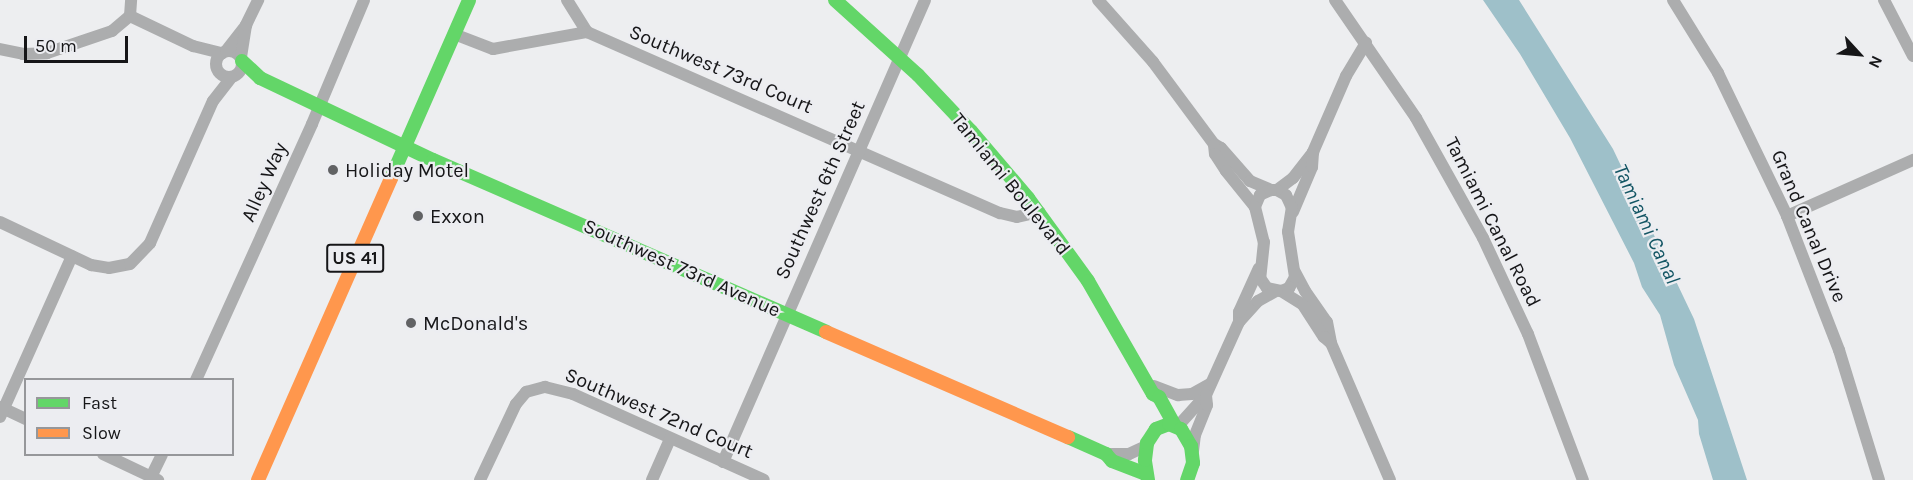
<!DOCTYPE html>
<style>
body{margin:0}
#map{position:relative;width:1913px;height:480px;overflow:hidden;background:#edeef0;font-family:Karla,sans-serif}
div>[style]{position:absolute}
.water>*{inset:0;background:#9ec0c9}
.street>*{height:12px;margin:-6px;padding:0 6px;transform-origin:6px;border-radius:6px;background:#acadae}
.street>.ring{margin:-6px;padding:0;box-sizing:content-box;background:none;border:12px solid #acadae;border-radius:50%}
.fast>*{height:14px;margin:-7px;padding:0 7px;transform-origin:7px;border-radius:7px;background:#63d668}
.slow>*{height:14px;margin:-7px;padding:0 7px;transform-origin:7px;border-radius:7px;background:#ff974d}
.dots>*{width:16px;height:16px;translate:-50% -50%;box-sizing:border-box;border:3px solid #ecedf1;border-radius:50%}
span{translate:-50% -50%;white-space:nowrap;text-align:center;line-height:1.15;-webkit-text-stroke:4.5px #ecedf1;paint-order:stroke}
.shield-label span{padding:2px 4px;background:#ecedf1;border:2px solid;border-radius:4px;-webkit-text-stroke-width:0}
.shield-label{font-size:18px;color:#161618;font-weight:700}
.street-label{font-size:20px;color:#161618}
.poi-label{font-size:20px;color:#161618}
.left{translate:0 -50%;text-align:left}
.water-label{font-size:21px;color:#145664;font-style:italic}
.legend{position:absolute;left:24px;top:378px;width:210px;height:78px;box-sizing:border-box;background:#ecedf1;border:2px solid #96979a;margin:0;padding:8px 10px;list-style:none;font-size:18px;color:#161618}
.legend li{display:flex;align-items:center;gap:12px;height:30px}
.legend b{width:30px;border:2px solid #96979a}
.north{position:absolute;left:1829px;top:24px;width:60px;height:60px;-webkit-text-stroke:4px #ecedf1;paint-order:stroke;rotate:116deg;font-size:16px;font-weight:700;line-height:24px;text-align:center;color:#161618}
.north::after{content:'';display:block;margin:auto;width:21px;height:27px;background:#161618;clip-path:polygon(50% 0,100% 100%,50% 72%,0 100%)}
.scale{position:absolute;left:24px;top:36px;width:104px;height:27px;box-sizing:border-box;border:3px solid #161618;border-top:0;padding-left:8px;font-size:18px;line-height:21px;white-space:nowrap;color:#161618;-webkit-text-stroke:4px #ecedf1;paint-order:stroke}
</style>
<div id="map">
<div class="water">
<div style="clip-path:polygon(1483px 0,1519px 0,1613px 149px,1694px 319px,1747px 480px,1713px 480px,1699px 434px,1698px 420px,1674px 365px,1660px 315px,1642px 287px,1634px 263px,1570px 138px,1520px 54px)"></div>
</div>
<div class="street">
<div style="left:567px;top:0;width:38px;rotate:58deg"></div>
<div style="left:1098px;top:0;width:83px;rotate:48.4deg"></div>
<div style="left:1153px;top:62px;width:102px;rotate:53.4deg"></div>
<div style="left:1214px;top:144px;width:8px;rotate:30deg"></div>
<div style="left:1221px;top:148px;width:44px;rotate:48.7deg"></div>
<div style="left:1250px;top:181px;width:23px;rotate:23deg"></div>
<div style="left:1335px;top:0;width:143px;rotate:55.5deg"></div>
<div style="left:1416px;top:118px;width:137px;rotate:60.8deg"></div>
<div style="left:1483px;top:238px;width:106px;rotate:64.9deg"></div>
<div style="left:1528px;top:334px;width:156px;rotate:69.4deg"></div>
<div style="left:1673px;top:0;width:86px;rotate:58.3deg"></div>
<div style="left:1718px;top:73px;width:159px;rotate:64.2deg"></div>
<div style="left:1787px;top:216px;width:144px;rotate:68.8deg"></div>
<div style="left:1839px;top:350px;width:136px;rotate:72.9deg"></div>
<div style="left:1884px;top:0;width:63px;rotate:62.6deg"></div>
<div style="left:130px;top:16px;width:70px;rotate:25.5deg"></div>
<div style="left:193px;top:46px;width:30px;rotate:14deg"></div>
<div style="left:454px;top:34px;width:42px;rotate:21deg"></div>
<div style="left:493px;top:49px;width:96px;rotate:-10.3deg"></div>
<div style="left:587px;top:32px;width:451px;rotate:23.7deg"></div>
<div style="left:1000px;top:213px;width:17px;rotate:13deg"></div>
<div style="left:1017px;top:217px;width:23px;rotate:-13deg"></div>
<div style="left:0;top:49px;width:24px;rotate:12deg"></div>
<div style="left:23px;top:54px;width:24px;rotate:-2deg"></div>
<div style="left:47px;top:53px;width:69px;rotate:-18.7deg"></div>
<div style="left:112px;top:31px;width:23px;rotate:-40deg"></div>
<div style="left:130px;top:16px;width:16px;rotate:-86deg"></div>
<div class="ring" style="left:216px;top:51px;width:14px;height:14px"></div>
<div style="left:226px;top:51px;width:33px;rotate:-52deg"></div>
<div style="left:241px;top:57px;width:32px;rotate:-81deg"></div>
<div style="left:246px;top:25px;width:28px;rotate:-64deg"></div>
<div style="left:1214px;top:145px;width:9px;rotate:84deg"></div>
<div style="left:1215px;top:154px;width:20px;rotate:57deg"></div>
<div style="left:1226px;top:171px;width:46px;rotate:51.1deg"></div>
<div style="left:1277px;top:190px;width:20px;rotate:-37deg"></div>
<div style="left:1293px;top:178px;width:33px;rotate:-52deg"></div>
<div style="left:1293px;top:212px;width:49px;rotate:-67.1deg"></div>
<div style="left:1312px;top:167px;width:15px;rotate:-86deg"></div>
<div style="left:1313px;top:152px;width:83px;rotate:-66.5deg"></div>
<div style="left:1346px;top:76px;width:39px;rotate:-59deg"></div>
<div style="left:1787px;top:216px;width:138px;rotate:-24deg"></div>
<div style="left:0;top:222px;width:101px;rotate:25.3deg"></div>
<div style="left:91px;top:265px;width:18px;rotate:9deg"></div>
<div style="left:109px;top:268px;width:21px;rotate:-11deg"></div>
<div style="left:130px;top:264px;width:29px;rotate:-46deg"></div>
<div style="left:150px;top:243px;width:155px;rotate:-66.1deg"></div>
<div style="left:213px;top:101px;width:29px;rotate:-52deg"></div>
<div style="left:1295px;top:272px;width:21px;rotate:62deg"></div>
<div style="left:1305px;top:291px;width:38px;rotate:55deg"></div>
<div style="left:1327px;top:322px;width:21px;rotate:79deg"></div>
<div style="left:1331px;top:343px;width:149px;rotate:66.7deg"></div>
<div style="left:1281px;top:291px;width:9px;rotate:-21deg"></div>
<div style="left:1289px;top:288px;width:13px;rotate:-61deg"></div>
<div style="left:1295px;top:277px;width:46px;rotate:-98.8deg"></div>
<div style="left:1288px;top:232px;width:24px;rotate:-81deg"></div>
<div style="left:1292px;top:208px;width:14px;rotate:-115deg"></div>
<div style="left:1286px;top:195px;width:10px;rotate:-151deg"></div>
<div style="left:1277px;top:190px;width:6px;rotate:180deg"></div>
<div style="left:1271px;top:190px;width:12px;rotate:156deg"></div>
<div style="left:1260px;top:195px;width:13px;rotate:113deg"></div>
<div style="left:1255px;top:207px;width:36px;rotate:76deg"></div>
<div style="left:1264px;top:242px;width:36px;rotate:96deg"></div>
<div style="left:1260px;top:278px;width:12px;rotate:55deg"></div>
<div style="left:1267px;top:288px;width:14px;rotate:12deg"></div>
<div style="left:1281px;top:291px;width:26px;rotate:32deg"></div>
<div style="left:1303px;top:305px;width:38px;rotate:57deg"></div>
<div style="left:1324px;top:337px;width:9px;rotate:41deg"></div>
<div style="left:1239px;top:322px;width:28px;rotate:-48deg"></div>
<div style="left:1258px;top:301px;width:21px;rotate:-29deg"></div>
<div style="left:196px;top:380px;width:281px;rotate:-65.6deg"></div>
<div style="left:312px;top:124px;width:134px;rotate:-67.2deg"></div>
<div style="left:1154px;top:386px;width:26px;rotate:21deg"></div>
<div style="left:1178px;top:395px;width:14px;rotate:-4deg"></div>
<div style="left:1192px;top:394px;width:21px;rotate:-29deg"></div>
<div style="left:0;top:407px;width:29px;rotate:25deg"></div>
<div style="left:0;top:417px;width:176px;rotate:-65.9deg"></div>
<div style="left:1178px;top:426px;width:42px;rotate:-47.9deg"></div>
<div style="left:1206px;top:395px;width:80px;rotate:-65.7deg"></div>
<div style="left:1239px;top:322px;width:10px;rotate:-90deg"></div>
<div style="left:1239px;top:312px;width:48px;rotate:-65.6deg"></div>
<div style="left:1193px;top:451px;width:16px;rotate:-83deg"></div>
<div style="left:1195px;top:435px;width:32px;rotate:-68deg"></div>
<div style="left:1207px;top:405px;width:10px;rotate:-96deg"></div>
<div style="left:103px;top:454px;width:61px;rotate:25.3deg"></div>
<div style="left:1106px;top:454px;width:23px"></div>
<div style="left:1129px;top:454px;width:19px;rotate:-25deg"></div>
<div style="left:723px;top:462px;width:504px;rotate:-66.38deg"></div>
<div style="left:151px;top:477px;width:25px;rotate:-64deg"></div>
<div style="left:480px;top:480px;width:84px;rotate:-64.7deg"></div>
<div style="left:516px;top:404px;width:16px;rotate:-50deg"></div>
<div style="left:526px;top:392px;width:20px;rotate:-15deg"></div>
<div style="left:545px;top:387px;width:29px;rotate:14deg"></div>
<div style="left:573px;top:394px;width:209px;rotate:24.2deg"></div>
<div style="left:652px;top:480px;width:45px;rotate:-66.3deg"></div>
</div>
<div class="fast">
<div style="left:835px;top:0;width:112px;rotate:42.1deg"></div>
<div style="left:918px;top:75px;width:77px;rotate:46.6deg"></div>
<div style="left:971px;top:131px;width:88px;rotate:49.6deg"></div>
<div style="left:1028px;top:198px;width:102px;rotate:54.1deg"></div>
<div style="left:1088px;top:281px;width:130px;rotate:60.1deg"></div>
<div style="left:1153px;top:394px;width:7px;rotate:27deg"></div>
<div style="left:1159px;top:397px;width:31px;rotate:61deg"></div>
<div style="left:242px;top:61px;width:25px;rotate:43deg"></div>
<div style="left:260px;top:78px;width:191px;rotate:25.4deg"></div>
<div style="left:433px;top:160px;width:429px;rotate:23.6deg"></div>
<div style="left:391px;top:178px;width:194px;rotate:-66.3deg"></div>
<div style="left:1068px;top:437px;width:42px;rotate:24.1deg"></div>
<div style="left:1106px;top:454px;width:9px;rotate:49deg"></div>
<div style="left:1112px;top:461px;width:36px;rotate:21deg"></div>
<div style="left:1148px;top:480px;width:20px;rotate:-99deg"></div>
<div style="left:1145px;top:460px;width:17px;rotate:-83deg"></div>
<div style="left:1147px;top:443px;width:17px;rotate:-57deg"></div>
<div style="left:1156px;top:429px;width:14px;rotate:-21deg"></div>
<div style="left:1169px;top:424px;width:13px;rotate:23deg"></div>
<div style="left:1181px;top:429px;width:20px;rotate:60deg"></div>
<div style="left:1191px;top:446px;width:17px;rotate:83deg"></div>
<div style="left:1193px;top:463px;width:18px;rotate:109deg"></div>
</div>
<div class="slow">
<div style="left:826px;top:332px;width:264px;rotate:23.5deg"></div>
<div style="left:258px;top:480px;width:330px;rotate:-66.2deg"></div>
</div>
<div class="dots">
<div style="left:333px;top:170px;background:#616264"></div>
<div style="left:418px;top:216px;background:#616264"></div>
<div style="left:411px;top:323px;background:#616264"></div>
</div>
<div class="shield-label">
<span style="left:355px;top:258px">US 41</span>
</div>
<div class="street-label">
<span style="left:721px;top:69px;rotate:23deg">Southwest 73rd Court</span>
<span style="left:264px;top:182px;rotate:-66deg">Alley Way</span>
<span style="left:1011px;top:184px;rotate:51deg">Tamiami Boulevard</span>
<span style="left:820px;top:190px;rotate:-66deg">Southwest 6th Street</span>
<span style="left:1493px;top:222px;rotate:63deg">Tamiami Canal Road</span>
<span style="left:1809px;top:226px;rotate:67deg">Grand Canal Drive</span>
<span style="left:682px;top:268px;rotate:24deg">Southwest 73rd Avenue</span>
<span style="left:659px;top:413px;rotate:23deg">Southwest 72nd Court</span>
</div>
<div class="poi-label">
<span class="left" style="left:345px;top:170px">Holiday Motel</span>
<span class="left" style="left:430px;top:216px">Exxon</span>
<span class="left" style="left:423px;top:323px">McDonald's</span>
</div>
<div class="water-label">
<span style="left:1647px;top:224px;rotate:65deg">Tamiami Canal</span>
</div>
<ul class="legend">
<li><b style="height:8px;background:#63d668"></b>Fast</li>
<li><b style="height:8px;background:#ff974d"></b>Slow</li>
</ul>
<div class="north">N</div>
<div class="scale">50 m</div>
</div>
